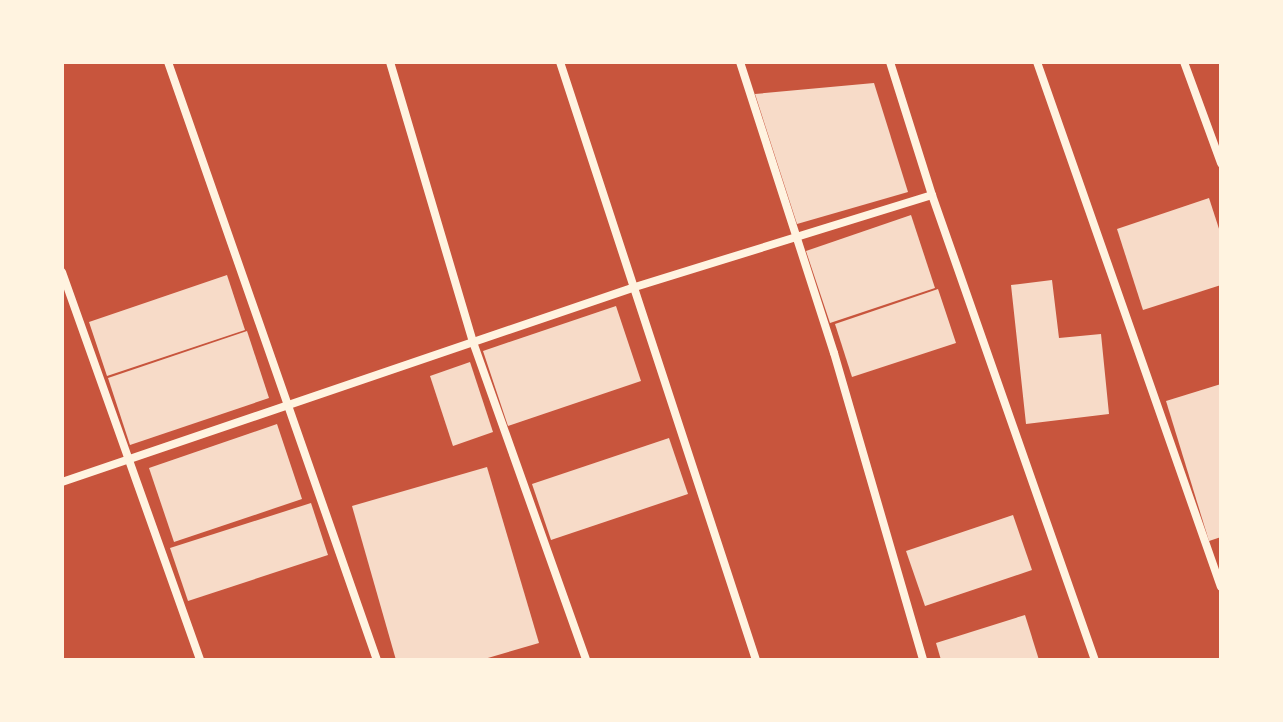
<!DOCTYPE html>
<style>
body{margin:0}
#map{position:relative;width:1283px;height:722px;overflow:hidden;background:#c8553d;font-family:Overpass,sans-serif}
div>[style]{position:absolute}
.building>*{inset:0;background:#f7dbc8}
.minor>*{height:8px;margin:-4px;padding:0 4px;transform-origin:4px;border-radius:4px;background:#fff3e0}
span{translate:-50% -50%;white-space:nowrap;text-align:center;line-height:1.15;-webkit-text-stroke:8px #fff3e0;paint-order:stroke}
.frame{position:absolute;inset:0;border:64px solid #fff3e0;pointer-events:none}
</style>
<div id="map">
<div class="building">
<div style="clip-path:polygon(874px 83px,908px 192px,797px 224px,755px 94px)"></div>
<div style="clip-path:polygon(1209px 198px,1221px 235px,1221px 285px,1143px 310px,1117px 229px)"></div>
<div style="clip-path:polygon(911px 215px,935px 288px,830px 323px,806px 251px)"></div>
<div style="clip-path:polygon(227px 275px,245px 330px,107px 376px,89px 322px)"></div>
<div style="clip-path:polygon(1052px 280px,1059px 338px,1101px 334px,1109px 414px,1026px 424px,1011px 285px)"></div>
<div style="clip-path:polygon(938px 289px,956px 343px,852px 377px,835px 324px)"></div>
<div style="clip-path:polygon(616px 306px,641px 381px,508px 426px,483px 351px)"></div>
<div style="clip-path:polygon(247px 331px,269px 398px,130px 445px,108px 378px)"></div>
<div style="clip-path:polygon(470px 362px,493px 432px,453px 446px,430px 376px)"></div>
<div style="clip-path:polygon(1221px 384px,1221px 537px,1209px 541px,1166px 401px)"></div>
<div style="clip-path:polygon(277px 424px,302px 499px,174px 542px,149px 468px)"></div>
<div style="clip-path:polygon(669px 438px,688px 494px,551px 540px,532px 484px)"></div>
<div style="clip-path:polygon(487px 467px,539px 643px,481px 660px,396px 660px,352px 506px)"></div>
<div style="clip-path:polygon(311px 503px,328px 555px,188px 601px,170px 548px)"></div>
<div style="clip-path:polygon(1013px 515px,1032px 570px,925px 606px,906px 551px)"></div>
<div style="clip-path:polygon(1025px 615px,1039px 660px,941px 660px,936px 643px)"></div>
</div>
<div class="minor">
<div style="left:168px;top:62px;width:633px;rotate:70.74deg"></div>
<div style="left:390px;top:62px;width:292px;rotate:73.5deg"></div>
<div style="left:473px;top:342px;width:337px;rotate:70.4deg"></div>
<div style="left:560px;top:62px;width:629px;rotate:71.85deg"></div>
<div style="left:740px;top:62px;width:306px;rotate:72.1deg"></div>
<div style="left:834px;top:353px;width:320px;rotate:73.8deg"></div>
<div style="left:890px;top:62px;width:139px;rotate:72.5deg"></div>
<div style="left:932px;top:195px;width:493px;rotate:70.7deg"></div>
<div style="left:1037px;top:62px;width:556px;rotate:70.69deg"></div>
<div style="left:1184px;top:62px;width:108px;rotate:69.9deg"></div>
<div style="left:62px;top:272px;width:412px;rotate:70.4deg"></div>
<div style="left:62px;top:482px;width:605px;rotate:-18.79deg"></div>
<div style="left:635px;top:287px;width:311px;rotate:-17.2deg"></div>
</div>
<div class="frame"></div>
</div>
